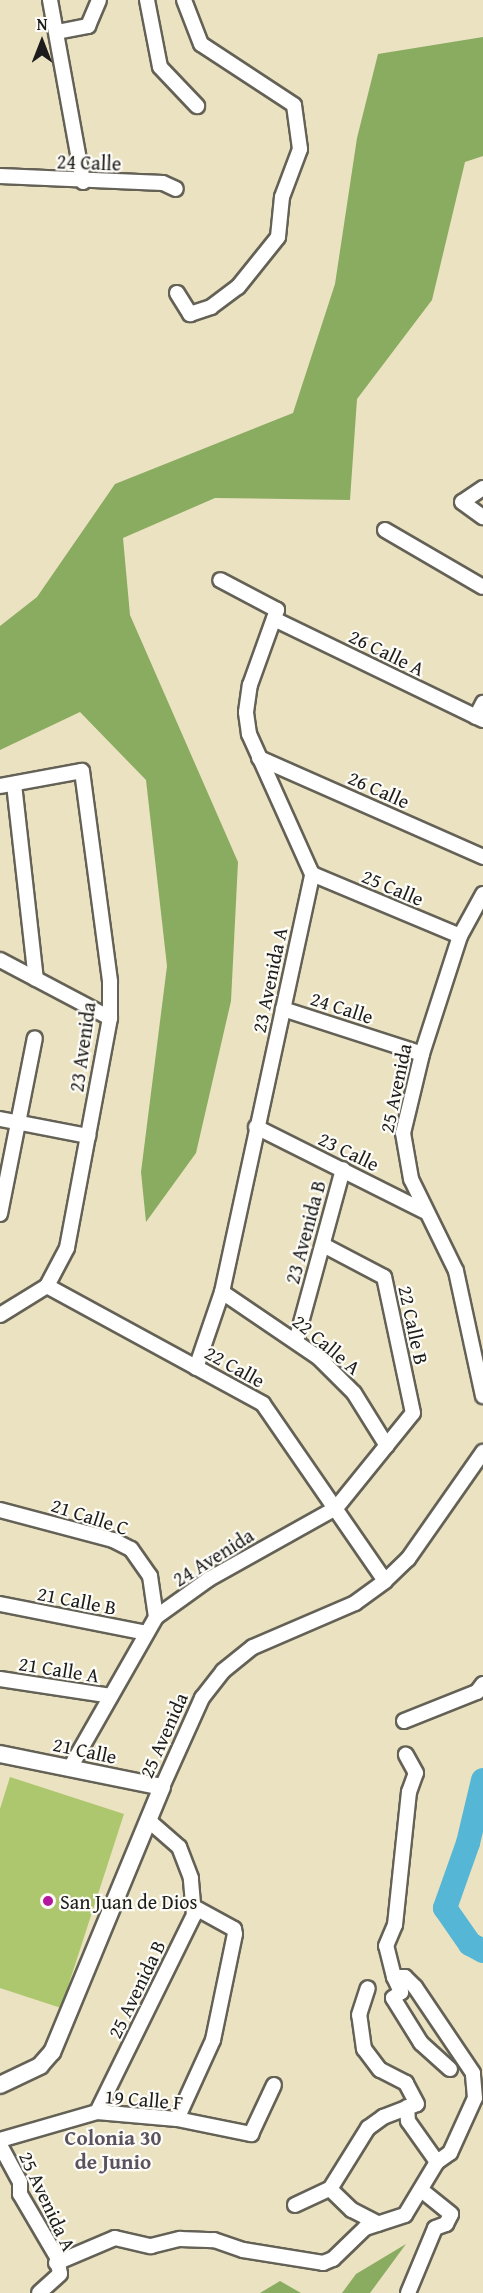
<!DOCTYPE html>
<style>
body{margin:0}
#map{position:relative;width:483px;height:2293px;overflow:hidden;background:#ebe2c1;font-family:"Gentium Book Plus",serif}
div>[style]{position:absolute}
.green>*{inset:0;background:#acc76d}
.forest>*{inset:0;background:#89ac60}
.river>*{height:24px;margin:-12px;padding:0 12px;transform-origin:12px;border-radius:12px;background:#56b6d5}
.roads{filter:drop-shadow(2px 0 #646156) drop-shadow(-2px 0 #646156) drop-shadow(0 2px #646156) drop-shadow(0 -2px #646156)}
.minor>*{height:14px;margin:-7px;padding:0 7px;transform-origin:7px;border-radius:7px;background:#fff}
.tertiary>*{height:16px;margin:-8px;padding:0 8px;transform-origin:8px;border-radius:8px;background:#fff}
.dots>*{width:16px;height:16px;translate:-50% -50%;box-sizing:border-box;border:3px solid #fdfcf7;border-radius:50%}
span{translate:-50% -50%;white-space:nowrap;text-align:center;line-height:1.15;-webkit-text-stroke:4.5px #fdfcf7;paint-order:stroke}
.street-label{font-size:20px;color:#1c1c1c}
.poi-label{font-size:20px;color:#1c1c1c}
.left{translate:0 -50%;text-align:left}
.neighbourhood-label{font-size:21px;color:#5b525f;font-weight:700}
.north{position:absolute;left:12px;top:12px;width:60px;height:60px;-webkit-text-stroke:4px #fdfcf7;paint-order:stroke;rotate:0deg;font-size:16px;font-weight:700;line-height:24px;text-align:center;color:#1c1c1c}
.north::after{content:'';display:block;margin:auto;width:21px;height:27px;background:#1c1c1c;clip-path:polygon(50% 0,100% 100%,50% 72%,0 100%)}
</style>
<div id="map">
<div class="green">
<div style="clip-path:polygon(10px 1777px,124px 1814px,61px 2008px,0 1988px,0 1809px)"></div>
</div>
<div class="forest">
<div style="clip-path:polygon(483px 37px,483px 156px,465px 162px,432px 300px,357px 399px,350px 500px,215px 498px,123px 538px,130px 615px,238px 862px,231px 1001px,196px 1153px,146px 1222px,141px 1172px,167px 966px,146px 780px,80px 712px,0 750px,0 626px,37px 597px,115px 484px,293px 413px,335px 284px,357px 138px,378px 54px)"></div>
<div style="clip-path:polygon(406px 2244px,370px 2293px,342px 2293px,356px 2274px)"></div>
<div style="clip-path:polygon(280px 2281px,301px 2293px,260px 2293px)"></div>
</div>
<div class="river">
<div style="left:483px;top:1780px;width:65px;rotate:103.4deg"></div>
<div style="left:468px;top:1843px;width:69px;rotate:109.5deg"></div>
<div style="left:445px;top:1908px;width:44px;rotate:55.2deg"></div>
<div style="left:470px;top:1944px;width:15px;rotate:28deg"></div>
</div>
<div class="roads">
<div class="minor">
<div style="left:50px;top:0;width:185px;rotate:79.7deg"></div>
<div style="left:147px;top:0;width:68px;rotate:79deg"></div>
<div style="left:160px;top:67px;width:54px;rotate:46.5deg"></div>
<div style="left:57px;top:32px;width:32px;rotate:-11deg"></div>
<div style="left:88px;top:26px;width:28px;rotate:-67deg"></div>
<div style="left:0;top:176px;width:163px;rotate:2.5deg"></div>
<div style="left:163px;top:183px;width:14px;rotate:25deg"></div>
<div style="left:177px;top:293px;width:25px;rotate:58deg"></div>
<div style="left:190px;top:314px;width:22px;rotate:-18deg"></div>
<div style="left:211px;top:307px;width:34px;rotate:-37deg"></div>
<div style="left:238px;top:287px;width:64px;rotate:-51.3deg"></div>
<div style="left:278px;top:237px;width:40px;rotate:-84.3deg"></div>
<div style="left:282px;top:197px;width:51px;rotate:-69.4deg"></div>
<div style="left:300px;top:149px;width:44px;rotate:-97.8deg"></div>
<div style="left:294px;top:105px;width:111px;rotate:-146.7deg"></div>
<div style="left:201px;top:44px;width:47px;rotate:-111.1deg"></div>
<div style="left:483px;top:488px;width:25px;rotate:146deg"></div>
<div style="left:462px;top:502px;width:26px;rotate:36deg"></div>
<div style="left:385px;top:530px;width:113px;rotate:30.2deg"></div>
<div style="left:274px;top:619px;width:232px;rotate:25.8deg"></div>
<div style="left:476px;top:717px;width:16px;rotate:-63deg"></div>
<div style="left:259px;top:758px;width:245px;rotate:23.8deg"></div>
<div style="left:14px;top:784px;width:196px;rotate:83.6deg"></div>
<div style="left:0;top:786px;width:83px;rotate:-10.4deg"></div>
<div style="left:82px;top:771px;width:213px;rotate:82.4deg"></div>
<div style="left:110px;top:982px;width:36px;rotate:90deg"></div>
<div style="left:110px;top:1018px;width:234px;rotate:100.6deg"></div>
<div style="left:67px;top:1248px;width:43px;rotate:117.8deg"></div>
<div style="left:312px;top:874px;width:160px;rotate:22.7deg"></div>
<div style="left:483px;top:894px;width:48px;rotate:118.7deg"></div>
<div style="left:460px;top:936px;width:124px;rotate:107.9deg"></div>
<div style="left:422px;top:1054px;width:81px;rotate:103.5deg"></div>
<div style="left:403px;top:1133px;width:47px;rotate:80.1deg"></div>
<div style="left:411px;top:1179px;width:102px;rotate:63.9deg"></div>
<div style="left:456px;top:1271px;width:128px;rotate:77.8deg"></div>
<div style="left:0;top:960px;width:124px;rotate:27.8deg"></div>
<div style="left:283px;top:1009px;width:146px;rotate:17.9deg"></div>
<div style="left:0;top:1119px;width:90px;rotate:10.9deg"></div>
<div style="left:256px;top:1127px;width:188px;rotate:26.6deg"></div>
<div style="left:0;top:1214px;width:179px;rotate:-78.8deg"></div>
<div style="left:47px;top:1286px;width:246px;rotate:28.6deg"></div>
<div style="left:263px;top:1404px;width:215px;rotate:55.4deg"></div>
<div style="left:222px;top:1292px;width:117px;rotate:34.2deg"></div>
<div style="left:319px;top:1358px;width:49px;rotate:45deg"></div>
<div style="left:354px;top:1393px;width:62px;rotate:58.1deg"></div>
<div style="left:0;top:1315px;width:55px;rotate:-31.7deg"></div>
<div style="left:296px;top:1341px;width:178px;rotate:-74.7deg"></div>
<div style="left:196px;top:1368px;width:80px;rotate:-71.1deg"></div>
<div style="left:222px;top:1292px;width:428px;rotate:-77.8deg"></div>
<div style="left:312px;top:874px;width:154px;rotate:-114.2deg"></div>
<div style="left:249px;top:734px;width:22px;rotate:-98deg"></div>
<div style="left:246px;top:712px;width:27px;rotate:-82deg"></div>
<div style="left:250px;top:685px;width:80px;rotate:-70.2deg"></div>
<div style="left:277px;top:610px;width:64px;rotate:-152.2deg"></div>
<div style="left:0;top:1510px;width:117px;rotate:14.9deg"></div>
<div style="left:113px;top:1540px;width:20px;rotate:27deg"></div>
<div style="left:131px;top:1549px;width:33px;rotate:55deg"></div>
<div style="left:150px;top:1576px;width:41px;rotate:81.7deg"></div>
<div style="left:0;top:1604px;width:149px;rotate:11.2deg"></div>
<div style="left:0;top:1679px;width:112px;rotate:8.7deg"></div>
<div style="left:404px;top:1721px;width:79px;rotate:-21.7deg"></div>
<div style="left:477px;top:1692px;width:10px;rotate:-53deg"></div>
<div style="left:70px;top:1768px;width:174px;rotate:-60.3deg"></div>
<div style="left:156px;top:1617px;width:65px;rotate:-35.6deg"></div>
<div style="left:209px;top:1579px;width:145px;rotate:-29.2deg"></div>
<div style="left:336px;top:1508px;width:122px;rotate:-51deg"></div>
<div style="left:413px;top:1413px;width:139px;rotate:-102deg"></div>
<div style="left:384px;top:1277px;width:69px;rotate:-152.3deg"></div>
<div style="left:162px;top:1787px;width:98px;rotate:-65.8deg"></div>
<div style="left:202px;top:1698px;width:34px;rotate:-52deg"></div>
<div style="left:223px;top:1671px;width:38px;rotate:-39deg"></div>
<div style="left:253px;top:1647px;width:111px;rotate:-23.3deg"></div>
<div style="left:355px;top:1603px;width:37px;rotate:-36deg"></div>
<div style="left:385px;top:1581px;width:32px;rotate:-44deg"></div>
<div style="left:408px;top:1559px;width:131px;rotate:-55deg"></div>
<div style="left:394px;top:1977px;width:17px;rotate:65deg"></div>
<div style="left:401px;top:1992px;width:10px;rotate:143deg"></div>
<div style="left:393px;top:1998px;width:53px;rotate:58.1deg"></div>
<div style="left:421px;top:2043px;width:39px;rotate:42deg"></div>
<div style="left:407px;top:2107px;width:14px;rotate:86deg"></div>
<div style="left:408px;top:2121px;width:50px;rotate:54.7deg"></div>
<div style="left:97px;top:2112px;width:220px;rotate:-63.8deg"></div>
<div style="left:194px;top:1915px;width:37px;rotate:-95deg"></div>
<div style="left:191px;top:1878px;width:33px;rotate:-111deg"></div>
<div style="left:179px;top:1847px;width:38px;rotate:-139deg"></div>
<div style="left:177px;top:2119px;width:87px;rotate:-65.5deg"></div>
<div style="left:213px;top:2040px;width:108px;rotate:-78.3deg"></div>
<div style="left:235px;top:1934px;width:5px;rotate:-101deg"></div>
<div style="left:234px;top:1929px;width:46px;rotate:-151.2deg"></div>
<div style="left:0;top:2140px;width:101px;rotate:-16.1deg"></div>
<div style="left:97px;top:2112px;width:80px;rotate:5deg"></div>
<div style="left:177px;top:2119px;width:76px;rotate:11.5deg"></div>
<div style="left:251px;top:2134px;width:54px;rotate:-64.9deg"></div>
<div style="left:0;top:2145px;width:42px;rotate:61.6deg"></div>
<div style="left:20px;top:2182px;width:12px;rotate:90deg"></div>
<div style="left:20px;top:2194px;width:73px;rotate:59.6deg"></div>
<div style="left:57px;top:2257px;width:17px;rotate:80deg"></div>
<div style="left:60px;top:2274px;width:28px;rotate:138deg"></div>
<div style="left:330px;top:2189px;width:30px;rotate:44deg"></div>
<div style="left:352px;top:2210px;width:30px;rotate:27deg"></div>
<div style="left:295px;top:2205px;width:38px;rotate:-25deg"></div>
<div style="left:330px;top:2189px;width:72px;rotate:-58.1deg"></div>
<div style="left:368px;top:2128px;width:19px;rotate:-36deg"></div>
<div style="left:383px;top:2117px;width:36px;rotate:-21deg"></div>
<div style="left:417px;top:2104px;width:24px;rotate:-118deg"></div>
<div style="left:406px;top:2083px;width:29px;rotate:-153deg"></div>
<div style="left:380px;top:2070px;width:26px;rotate:-127deg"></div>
<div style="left:364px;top:2049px;width:34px;rotate:-98deg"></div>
<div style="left:359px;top:2015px;width:28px;rotate:-72deg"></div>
<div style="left:56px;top:2263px;width:64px;rotate:-23deg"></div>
<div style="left:115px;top:2238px;width:37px;rotate:13deg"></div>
<div style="left:151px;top:2246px;width:30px;rotate:-14deg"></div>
<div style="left:180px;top:2239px;width:34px;rotate:2deg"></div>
<div style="left:214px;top:2240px;width:31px;rotate:19deg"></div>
<div style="left:243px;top:2250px;width:81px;rotate:9.2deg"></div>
<div style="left:323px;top:2263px;width:11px;rotate:-22deg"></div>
<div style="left:333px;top:2259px;width:45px;rotate:-44.1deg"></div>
<div style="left:365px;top:2228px;width:42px;rotate:-18deg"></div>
<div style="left:405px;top:2215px;width:62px;rotate:-58.9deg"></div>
<div style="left:437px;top:2162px;width:16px;rotate:-35deg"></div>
<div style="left:450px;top:2153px;width:60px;rotate:-65.6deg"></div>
<div style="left:475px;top:2098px;width:25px;rotate:-95deg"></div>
<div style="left:473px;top:2073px;width:104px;rotate:-124deg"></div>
<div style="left:415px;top:1987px;width:14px;rotate:-135deg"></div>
<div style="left:405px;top:1977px;width:11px;rotate:180deg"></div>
<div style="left:394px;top:1977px;width:32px;rotate:-104deg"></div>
<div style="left:386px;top:1946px;width:23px;rotate:-67deg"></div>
<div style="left:395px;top:1925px;width:134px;rotate:-84deg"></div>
<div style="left:409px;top:1792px;width:20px;rotate:-70deg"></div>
<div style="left:416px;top:1773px;width:21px;rotate:-119deg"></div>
<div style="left:408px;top:2293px;width:70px;rotate:-67.4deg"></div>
<div style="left:435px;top:2228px;width:12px;rotate:-20deg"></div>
<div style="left:446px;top:2224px;width:11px;rotate:-63deg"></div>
<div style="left:451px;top:2214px;width:38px;rotate:-141deg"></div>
</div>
<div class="tertiary">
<div style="left:0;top:1754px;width:165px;rotate:11.5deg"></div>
<div style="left:162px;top:1787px;width:287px;rotate:112.5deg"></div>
<div style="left:52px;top:2052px;width:18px;rotate:131deg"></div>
<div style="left:40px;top:2066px;width:44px;rotate:154.6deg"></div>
</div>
</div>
<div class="dots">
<div style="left:48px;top:1901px;background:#b5179e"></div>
</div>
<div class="street-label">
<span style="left:89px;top:162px;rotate:2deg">24 Calle</span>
<span style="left:387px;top:652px;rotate:26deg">26 Calle A</span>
<span style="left:379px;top:789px;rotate:24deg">26 Calle</span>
<span style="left:393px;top:887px;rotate:23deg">25 Calle</span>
<span style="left:269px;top:980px;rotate:-78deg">23 Avenida A</span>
<span style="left:342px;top:1007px;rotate:18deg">24 Calle</span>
<span style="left:82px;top:1047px;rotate:-82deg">23 Avenida</span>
<span style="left:395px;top:1088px;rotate:-78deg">25 Avenida</span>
<span style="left:349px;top:1151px;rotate:26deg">23 Calle</span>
<span style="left:305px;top:1232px;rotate:-75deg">23 Avenida B</span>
<span style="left:414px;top:1325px;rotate:78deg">22 Calle B</span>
<span style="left:327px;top:1344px;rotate:40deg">22 Calle A</span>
<span style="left:235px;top:1366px;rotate:29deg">22 Calle</span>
<span style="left:90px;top:1516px;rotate:18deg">21 Calle C</span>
<span style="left:213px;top:1557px;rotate:-32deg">24 Avenida</span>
<span style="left:77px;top:1600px;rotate:11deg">21 Calle B</span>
<span style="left:59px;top:1669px;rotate:9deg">21 Calle A</span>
<span style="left:163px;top:1735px;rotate:-66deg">25 Avenida</span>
<span style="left:85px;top:1750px;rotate:12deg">21 Calle</span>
<span style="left:136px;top:1989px;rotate:-64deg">25 Avenida B</span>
<span style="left:144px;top:2099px;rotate:5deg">19 Calle F</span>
<span style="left:48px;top:2201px;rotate:65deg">25 Avenida A</span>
</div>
<div class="poi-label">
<span class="left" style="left:60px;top:1901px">San Juan de Dios</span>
</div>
<div class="neighbourhood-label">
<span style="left:113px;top:2150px">Colonia 30<br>de Junio</span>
</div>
<div class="north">N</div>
</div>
